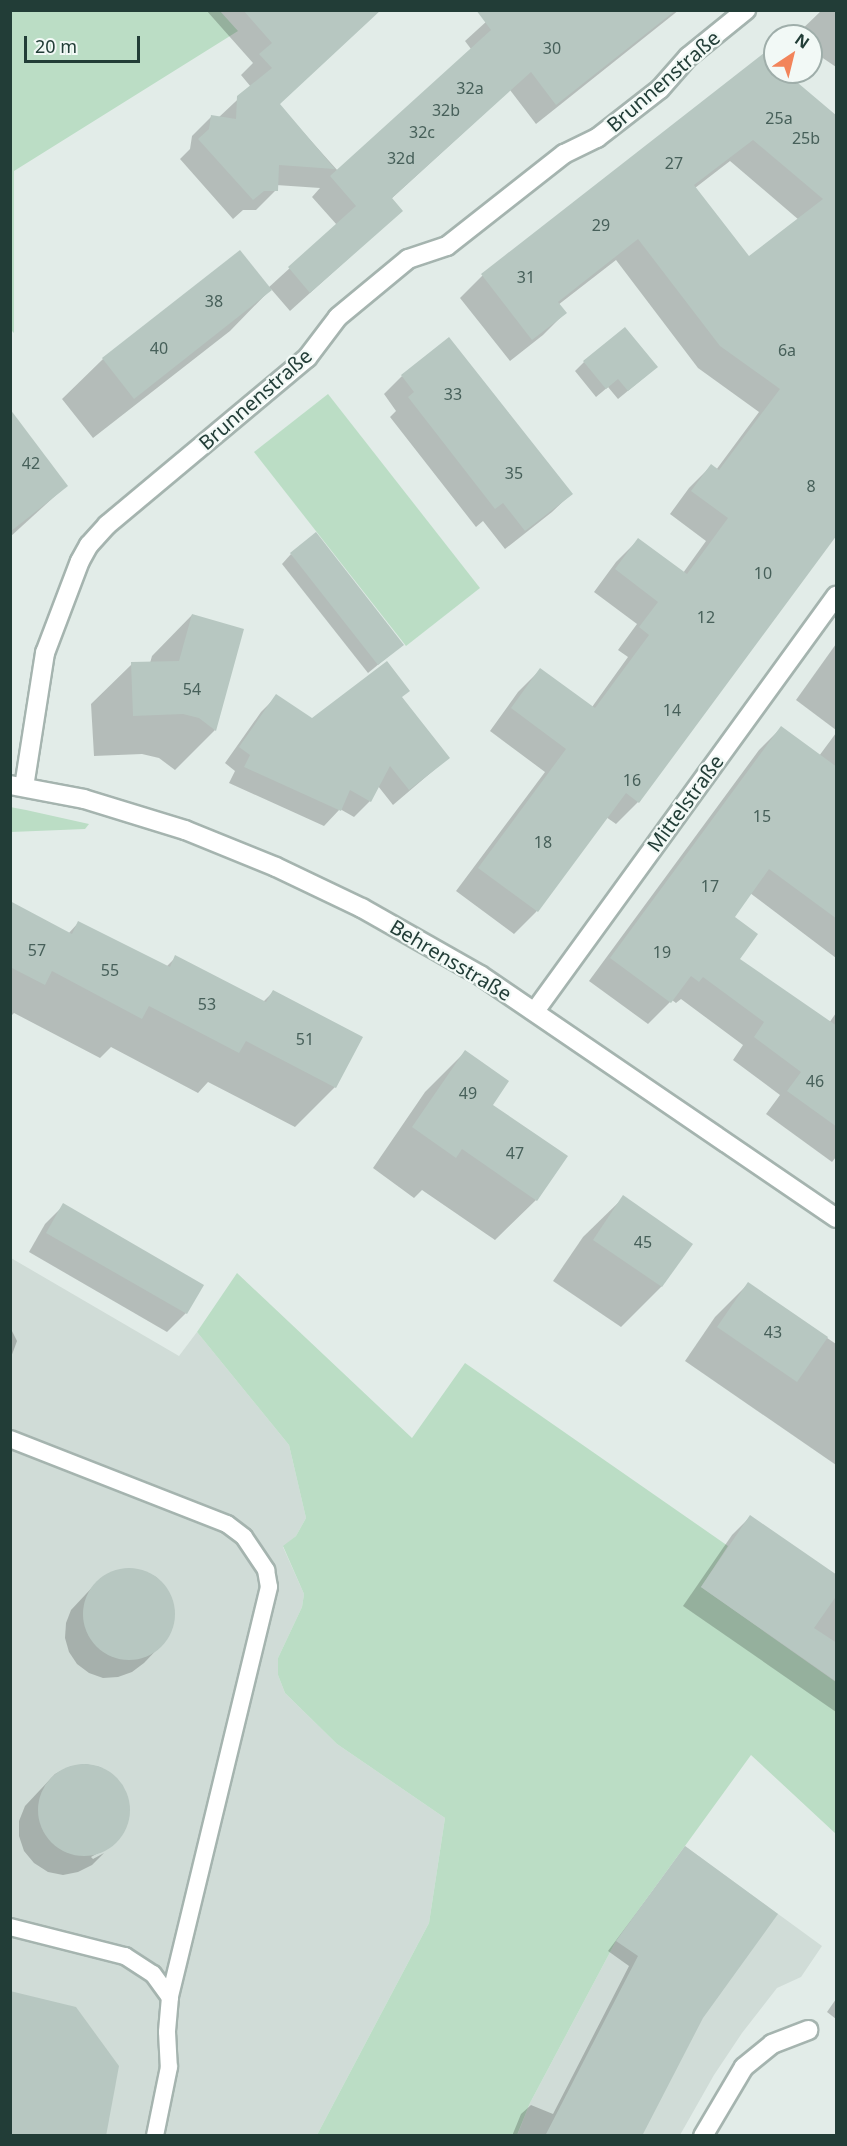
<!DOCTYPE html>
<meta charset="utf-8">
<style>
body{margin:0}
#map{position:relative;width:847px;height:2146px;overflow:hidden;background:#e2ece8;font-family:"Noto Sans",sans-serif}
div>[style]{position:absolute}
.built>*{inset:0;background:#d0dcd7}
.green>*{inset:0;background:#bbddc5}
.shadow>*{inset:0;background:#0003}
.building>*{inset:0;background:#b7c7c1}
.round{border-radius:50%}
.roads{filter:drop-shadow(2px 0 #a5b4af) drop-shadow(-2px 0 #a5b4af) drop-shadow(0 2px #a5b4af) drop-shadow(0 -2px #a5b4af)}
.service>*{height:16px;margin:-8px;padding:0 8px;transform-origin:8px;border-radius:8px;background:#fff}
.minor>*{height:18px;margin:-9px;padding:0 9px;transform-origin:9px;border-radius:9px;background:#fff}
span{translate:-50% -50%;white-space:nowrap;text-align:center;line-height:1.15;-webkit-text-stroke:4.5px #f2f9f6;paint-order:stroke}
.number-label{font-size:16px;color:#47605a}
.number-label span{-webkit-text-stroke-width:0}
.street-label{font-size:20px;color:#223d37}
.frame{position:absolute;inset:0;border:12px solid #223d37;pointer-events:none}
.north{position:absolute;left:763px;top:24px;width:60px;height:60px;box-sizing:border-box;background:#f2f9f6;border:2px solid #9faeaa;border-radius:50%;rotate:35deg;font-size:16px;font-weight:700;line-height:24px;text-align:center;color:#223d37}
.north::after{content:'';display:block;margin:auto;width:21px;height:27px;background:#f2845a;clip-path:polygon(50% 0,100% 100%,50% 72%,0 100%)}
.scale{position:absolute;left:24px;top:36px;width:116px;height:27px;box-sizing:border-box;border:3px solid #223d37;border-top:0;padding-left:8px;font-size:18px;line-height:21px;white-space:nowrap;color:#223d37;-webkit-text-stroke:4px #f2f9f6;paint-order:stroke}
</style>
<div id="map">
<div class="built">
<div style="clip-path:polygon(11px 1258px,179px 1356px,197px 1332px,289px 1445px,306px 1518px,296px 1536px,283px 1547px,304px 1594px,302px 1607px,278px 1658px,278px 1675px,285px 1693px,337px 1744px,445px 1818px,429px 1923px,317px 2135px,11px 2136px)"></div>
<div style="clip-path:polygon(685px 1846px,822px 1946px,801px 1977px,777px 1988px,742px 2033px,714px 2075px,680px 2135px,517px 2136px,530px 2103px,616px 1941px)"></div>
</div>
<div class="green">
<div style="clip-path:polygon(10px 11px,220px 11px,238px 31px,14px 171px,14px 333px,10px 329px)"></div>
<div style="clip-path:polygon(328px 394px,480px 588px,406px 646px,254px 452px)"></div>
<div style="clip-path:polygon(10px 807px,26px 810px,89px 824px,85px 829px,11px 832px)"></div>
<div style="clip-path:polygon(237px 1273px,412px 1438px,465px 1363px,728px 1546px,701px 1587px,836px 1682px,836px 1834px,751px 1755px,616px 1941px,530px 2103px,517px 2135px,317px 2135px,429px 1923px,445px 1818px,337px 1744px,285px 1693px,278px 1675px,278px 1658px,302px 1607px,304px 1594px,283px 1546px,296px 1536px,306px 1518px,289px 1445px,197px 1332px)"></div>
</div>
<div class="shadow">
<div style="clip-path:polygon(206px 10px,344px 10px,279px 105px,338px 171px,471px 49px,465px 41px,499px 10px,679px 10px,536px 124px,510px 90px,391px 199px,401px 211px,290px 311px,271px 289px,230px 331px,93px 438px,62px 399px,103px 359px,240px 252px,268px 288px,337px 225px,312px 197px,320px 188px,276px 185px,276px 190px,256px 210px,243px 210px,233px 219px,180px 159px,190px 149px,192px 136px,211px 117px,218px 118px,251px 87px,241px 75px,253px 63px)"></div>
<div style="clip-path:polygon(822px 10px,836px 10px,836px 67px,811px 50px,811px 36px,795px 36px)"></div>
<div style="clip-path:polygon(evenodd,755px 64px,836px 127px,836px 293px,638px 802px,616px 824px,606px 817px,536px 912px,514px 934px,456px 891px,545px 772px,490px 731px,518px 692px,540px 670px,592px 707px,628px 657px,618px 650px,637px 624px,594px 592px,616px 562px,638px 540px,683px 573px,706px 541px,670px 514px,689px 488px,711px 466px,716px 470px,759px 412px,698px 368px,616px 260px,558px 305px,565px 313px,543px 335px,510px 361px,460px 298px,482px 276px,755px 64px,730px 161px,799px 220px,749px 258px,695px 188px,730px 161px)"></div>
<div style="clip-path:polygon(584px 362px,646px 376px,618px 399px,608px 387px,596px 397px,575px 371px)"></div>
<div style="clip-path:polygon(402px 376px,571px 494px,552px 512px,505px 549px,483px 521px,476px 527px,390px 417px,396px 411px,384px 394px)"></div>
<div style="clip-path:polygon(10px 441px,66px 486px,10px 537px)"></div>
<div style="clip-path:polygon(291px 554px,402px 645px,368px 673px,282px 564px)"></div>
<div style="clip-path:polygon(192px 615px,215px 730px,175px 770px,159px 758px,142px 754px,94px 756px,91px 704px,132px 664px,150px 663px,152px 656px)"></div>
<div style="clip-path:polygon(836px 644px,836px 730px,796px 700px)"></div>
<div style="clip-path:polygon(277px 696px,312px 720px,401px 698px,448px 758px,393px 805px,378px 786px,370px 801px,354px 817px,340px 809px,324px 826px,229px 783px,235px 771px,225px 763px,261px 712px)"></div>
<div style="clip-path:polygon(781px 728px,819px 756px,836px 733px,836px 958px,750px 893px,733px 918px,738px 959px,829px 1023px,836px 1013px,836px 1157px,832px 1162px,766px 1114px,780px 1095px,733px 1060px,743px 1045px,681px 999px,676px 1003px,672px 1000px,648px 1024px,589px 981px,759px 750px)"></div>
<div style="clip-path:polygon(10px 904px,68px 934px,78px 923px,166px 967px,176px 957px,263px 1002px,273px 992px,335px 1087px,295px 1127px,208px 1082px,198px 1093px,111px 1047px,100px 1058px,14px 1013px,10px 1017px)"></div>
<div style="clip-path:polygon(465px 1052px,536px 1200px,495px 1240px,422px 1190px,414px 1198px,373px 1168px,425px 1092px)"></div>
<div style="clip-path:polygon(624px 1197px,691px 1244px,661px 1287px,621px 1327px,553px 1281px,583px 1237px)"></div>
<div style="clip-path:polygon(64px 1205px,186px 1313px,167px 1332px,29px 1252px,45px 1224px)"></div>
<div style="clip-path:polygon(748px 1284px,836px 1344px,836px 1465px,685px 1361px,715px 1317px)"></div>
<div style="clip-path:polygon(10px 1327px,17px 1341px,10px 1360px)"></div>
<div style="clip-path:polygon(750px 1517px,836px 1576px,836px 1712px,683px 1606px,732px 1535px)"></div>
<div style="clip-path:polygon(128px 1569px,143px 1571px,156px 1577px,166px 1588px,172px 1601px,174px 1616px,171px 1631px,163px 1643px,144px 1663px,132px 1672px,118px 1677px,103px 1678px,89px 1673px,77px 1664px,69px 1652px,65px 1638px,66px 1623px,71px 1610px,100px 1579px,113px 1572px)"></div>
<div style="clip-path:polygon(85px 1764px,100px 1767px,114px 1776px,123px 1788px,128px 1803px,128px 1819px,123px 1833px,112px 1845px,91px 1857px,93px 1859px,104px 1853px,92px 1865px,78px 1872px,63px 1875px,48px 1872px,34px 1863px,24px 1851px,19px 1836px,19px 1821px,25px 1806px,55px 1774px,69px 1767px)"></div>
<div style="clip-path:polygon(685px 1848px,702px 2017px,640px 2136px,512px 2136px,521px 2114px,531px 2105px,553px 2114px,629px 1966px,608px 1951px)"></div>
<div style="clip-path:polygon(836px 1999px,836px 2019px,827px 2012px)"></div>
</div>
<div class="building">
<div style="clip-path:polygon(243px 10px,381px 10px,280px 104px,335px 169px,279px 165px,278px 191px,264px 191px,253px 200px,198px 139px,209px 129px,211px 115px,236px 119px,237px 96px,272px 68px,259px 54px,272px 43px)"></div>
<div style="clip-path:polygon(476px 10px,676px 10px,556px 105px,531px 72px,392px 198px,403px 211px,310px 293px,288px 267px,356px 206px,330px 176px,491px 30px)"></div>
<div style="clip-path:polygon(evenodd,768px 50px,775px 60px,775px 72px,785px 72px,837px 116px,837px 535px,639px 803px,626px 793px,538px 912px,478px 868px,566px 749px,511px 708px,540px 668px,595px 708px,649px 635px,639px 627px,658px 602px,615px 569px,638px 538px,687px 574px,728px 518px,691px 491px,711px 464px,719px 470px,780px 389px,720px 346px,638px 239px,558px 302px,567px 313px,532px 340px,481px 274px,768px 50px,753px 140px,823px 199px,749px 256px,694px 185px,753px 140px)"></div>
<div style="clip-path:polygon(240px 250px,272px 290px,134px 399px,102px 358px)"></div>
<div style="clip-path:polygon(625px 327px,658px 367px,628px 391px,618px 379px,606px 389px,583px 361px)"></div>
<div style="clip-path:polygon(449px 337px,573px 494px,525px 531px,503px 503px,495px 509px,408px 397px,414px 392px,401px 375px)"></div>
<div style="clip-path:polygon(10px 409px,68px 486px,10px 532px)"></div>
<div style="clip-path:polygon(316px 532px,404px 645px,378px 665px,290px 553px)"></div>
<div style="clip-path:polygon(192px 614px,244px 629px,216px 731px,199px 718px,183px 714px,133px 716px,131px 662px,179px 661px)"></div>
<div style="clip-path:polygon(387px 661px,410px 691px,402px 697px,450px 758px,409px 790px,390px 766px,371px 802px,350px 790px,341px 811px,244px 767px,250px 755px,239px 747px,276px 694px,312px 718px)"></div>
<div style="clip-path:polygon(781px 726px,837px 767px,837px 919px,769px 869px,735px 917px,758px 934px,740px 959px,837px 1026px,837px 1127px,787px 1091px,801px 1072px,754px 1037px,764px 1022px,703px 977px,699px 982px,691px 976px,671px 1003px,610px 958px)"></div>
<div style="clip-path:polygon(10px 901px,72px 934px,78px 921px,170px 967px,175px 955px,266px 1002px,273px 990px,363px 1037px,336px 1088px,246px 1041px,239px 1053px,149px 1006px,142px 1019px,52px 971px,45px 985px,10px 967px)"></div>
<div style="clip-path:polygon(465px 1050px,509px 1081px,493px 1105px,568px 1156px,537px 1201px,462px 1149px,456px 1158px,412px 1127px)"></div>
<div style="clip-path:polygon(623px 1195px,693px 1244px,662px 1287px,593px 1240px)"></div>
<div style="clip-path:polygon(63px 1203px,204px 1285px,187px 1314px,46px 1233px)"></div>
<div style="clip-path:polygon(748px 1282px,828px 1337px,797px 1382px,717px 1327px)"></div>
<div style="clip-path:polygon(750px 1515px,837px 1575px,837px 1595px,814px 1628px,837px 1643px,837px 1682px,701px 1587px)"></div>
<div class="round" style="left:83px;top:1568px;width:92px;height:92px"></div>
<div class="round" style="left:38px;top:1764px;width:92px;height:92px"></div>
<div style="clip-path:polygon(685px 1846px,778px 1914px,703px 2018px,642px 2136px,545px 2136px,638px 1956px,616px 1941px)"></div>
<div style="clip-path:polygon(10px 1991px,76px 2007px,119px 2066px,106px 2136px,10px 2136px)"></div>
</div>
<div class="roads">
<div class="service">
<div style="left:10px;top:1439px;width:233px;rotate:21.4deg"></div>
<div style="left:227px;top:1524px;width:21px;rotate:37deg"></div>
<div style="left:244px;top:1537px;width:40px;rotate:56deg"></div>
<div style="left:266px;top:1570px;width:17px;rotate:80deg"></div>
<div style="left:269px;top:1587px;width:422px;rotate:103.6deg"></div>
<div style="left:170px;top:1997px;width:35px;rotate:95deg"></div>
<div style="left:167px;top:2032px;width:35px;rotate:87deg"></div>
<div style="left:169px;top:2067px;width:70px;rotate:101.5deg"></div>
<div style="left:10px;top:1927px;width:119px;rotate:14.2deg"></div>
<div style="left:125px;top:1956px;width:33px;rotate:33deg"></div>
<div style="left:153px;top:1974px;width:29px;rotate:54deg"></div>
</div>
<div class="minor">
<div style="left:10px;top:785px;width:75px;rotate:10.7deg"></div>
<div style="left:84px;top:799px;width:106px;rotate:17.1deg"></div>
<div style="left:185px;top:830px;width:98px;rotate:22.1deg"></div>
<div style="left:276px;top:867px;width:95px;rotate:25.5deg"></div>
<div style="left:362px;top:908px;width:136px;rotate:29.6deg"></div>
<div style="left:480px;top:975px;width:431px;rotate:34.3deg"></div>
<div style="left:24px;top:787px;width:136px;rotate:-81.1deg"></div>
<div style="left:45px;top:653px;width:98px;rotate:-69.2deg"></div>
<div style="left:80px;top:561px;width:18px;rotate:-61deg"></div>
<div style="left:89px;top:545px;width:27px;rotate:-48deg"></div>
<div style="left:107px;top:525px;width:261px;rotate:-39.9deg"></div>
<div style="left:307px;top:358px;width:51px;rotate:-52.9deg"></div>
<div style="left:338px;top:317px;width:91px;rotate:-39.6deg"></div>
<div style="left:408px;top:259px;width:41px;rotate:-18.4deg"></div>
<div style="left:447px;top:246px;width:149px;rotate:-38.2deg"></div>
<div style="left:564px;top:154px;width:37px;rotate:-26deg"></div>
<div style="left:597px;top:138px;width:80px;rotate:-37.9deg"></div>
<div style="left:660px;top:89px;width:43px;rotate:-48.8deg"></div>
<div style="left:688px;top:57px;width:75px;rotate:-39deg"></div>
<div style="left:535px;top:1011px;width:513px;rotate:-54.05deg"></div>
<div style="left:703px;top:2136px;width:80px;rotate:-59.3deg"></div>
<div style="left:744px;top:2067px;width:36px;rotate:-39deg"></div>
<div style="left:772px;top:2044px;width:39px;rotate:-21deg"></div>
</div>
</div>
<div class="number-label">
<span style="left:552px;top:48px">30</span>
<span style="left:470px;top:88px">32a</span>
<span style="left:446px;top:110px">32b</span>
<span style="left:779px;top:118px">25a</span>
<span style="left:422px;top:132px">32c</span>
<span style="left:806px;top:138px">25b</span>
<span style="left:401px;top:158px">32d</span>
<span style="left:674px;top:163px">27</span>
<span style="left:601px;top:225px">29</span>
<span style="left:526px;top:277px">31</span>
<span style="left:214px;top:301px">38</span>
<span style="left:159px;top:348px">40</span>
<span style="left:787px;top:350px">6a</span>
<span style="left:453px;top:394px">33</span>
<span style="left:31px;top:463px">42</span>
<span style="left:514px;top:473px">35</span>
<span style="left:811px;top:486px">8</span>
<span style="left:763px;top:573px">10</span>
<span style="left:706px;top:617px">12</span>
<span style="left:192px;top:689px">54</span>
<span style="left:672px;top:710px">14</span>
<span style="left:632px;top:780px">16</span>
<span style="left:762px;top:816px">15</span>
<span style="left:543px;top:842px">18</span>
<span style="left:710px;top:886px">17</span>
<span style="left:37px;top:950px">57</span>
<span style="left:662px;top:952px">19</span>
<span style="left:110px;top:970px">55</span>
<span style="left:207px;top:1004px">53</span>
<span style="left:305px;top:1039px">51</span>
<span style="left:815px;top:1081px">46</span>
<span style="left:468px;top:1093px">49</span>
<span style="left:515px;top:1153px">47</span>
<span style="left:643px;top:1242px">45</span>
<span style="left:773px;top:1332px">43</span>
</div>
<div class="street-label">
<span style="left:663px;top:81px;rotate:-41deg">Brunnenstraße</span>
<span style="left:255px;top:399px;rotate:-41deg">Brunnenstraße</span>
<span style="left:685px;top:803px;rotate:-54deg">Mittelstraße</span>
<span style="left:451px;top:960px;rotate:31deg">Behrensstraße</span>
</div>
<div class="frame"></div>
<div class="north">N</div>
<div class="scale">20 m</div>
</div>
